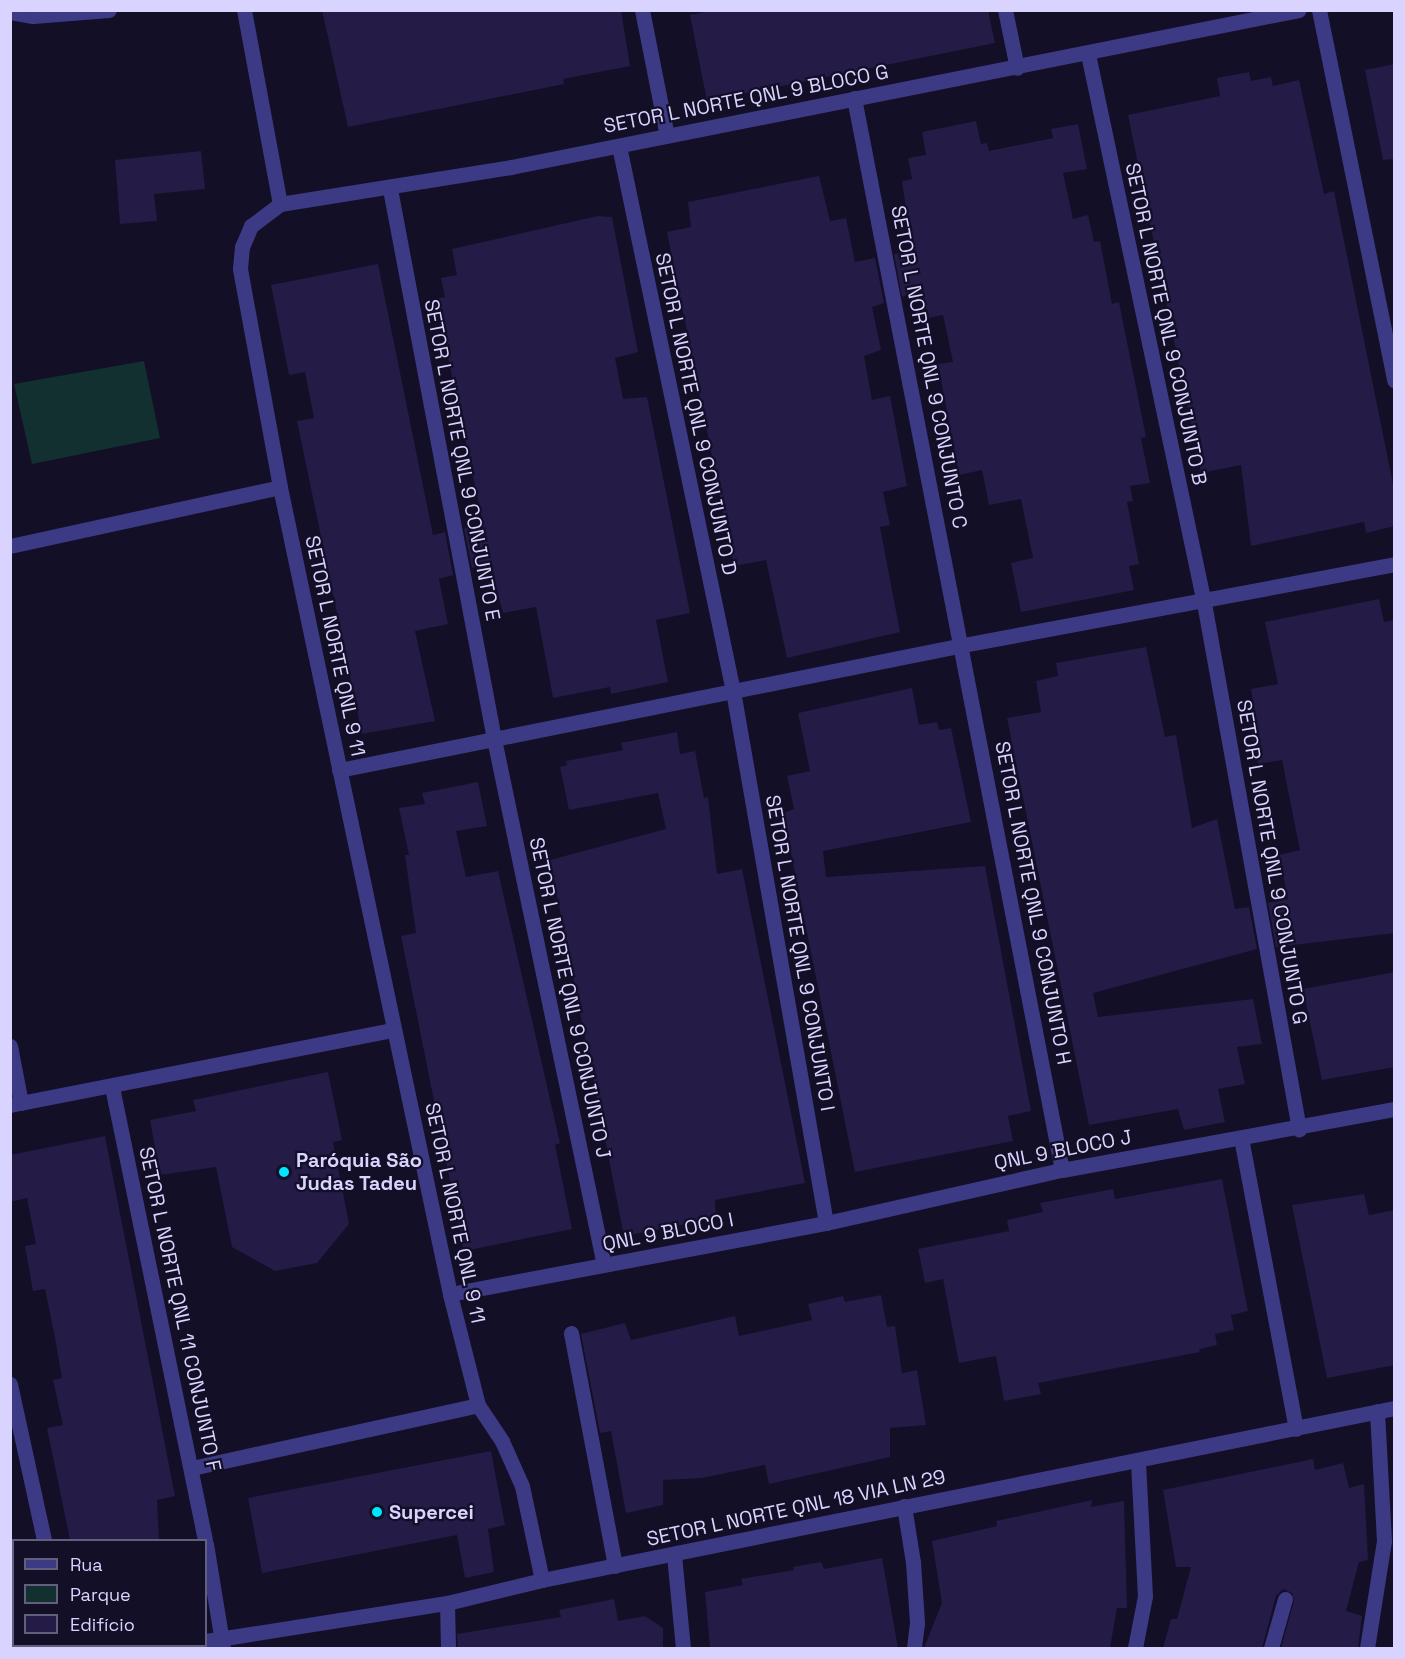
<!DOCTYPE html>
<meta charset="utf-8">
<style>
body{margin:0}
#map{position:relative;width:1405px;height:1659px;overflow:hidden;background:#130f26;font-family:"Space Grotesk",sans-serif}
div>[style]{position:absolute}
.green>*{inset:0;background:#12302f}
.building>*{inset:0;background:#241b47}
.pedestrian>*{height:15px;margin:-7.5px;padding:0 7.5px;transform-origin:7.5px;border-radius:7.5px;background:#3d3a85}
.minor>*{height:15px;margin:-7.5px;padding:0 7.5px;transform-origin:7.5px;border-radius:7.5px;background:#3d3a85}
.tertiary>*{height:15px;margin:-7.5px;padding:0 7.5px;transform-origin:7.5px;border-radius:7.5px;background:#3d3a85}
.dots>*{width:16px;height:16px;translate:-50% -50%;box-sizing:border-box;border:3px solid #130f26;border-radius:50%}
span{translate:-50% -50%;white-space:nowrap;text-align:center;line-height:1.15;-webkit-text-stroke:4.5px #130f26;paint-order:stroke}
.street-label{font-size:20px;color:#d9d4ff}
.poi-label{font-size:20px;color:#d9d4ff;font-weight:700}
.left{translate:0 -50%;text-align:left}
.frame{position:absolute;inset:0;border:12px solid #d9d4ff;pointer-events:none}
.legend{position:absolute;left:12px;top:1539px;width:195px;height:108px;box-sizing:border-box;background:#130f26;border:2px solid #625e7d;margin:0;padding:8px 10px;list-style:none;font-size:18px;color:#d9d4ff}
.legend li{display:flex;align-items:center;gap:12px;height:30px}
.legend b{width:30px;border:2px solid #625e7d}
</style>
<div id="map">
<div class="green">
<div style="clip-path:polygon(144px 361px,160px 438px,32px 464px,14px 384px)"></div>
</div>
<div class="building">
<div style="clip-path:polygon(322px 10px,621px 10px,630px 66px,563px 79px,564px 84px,348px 127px)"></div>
<div style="clip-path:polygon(714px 10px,988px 10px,995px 43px,707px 101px,690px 15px)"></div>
<div style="clip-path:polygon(1395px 64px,1395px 159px,1383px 160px,1365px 70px)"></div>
<div style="clip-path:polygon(1249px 72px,1251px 81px,1271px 77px,1273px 86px,1299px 80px,1324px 194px,1334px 191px,1395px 494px,1395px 526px,1366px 533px,1364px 522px,1251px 546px,1241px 465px,1201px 473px,1128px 115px,1220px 96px,1217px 78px)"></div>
<div style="clip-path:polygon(976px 121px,981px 144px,987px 143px,989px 151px,1053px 138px,1051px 129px,1078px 124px,1087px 169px,1063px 173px,1073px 219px,1088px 215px,1094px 242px,1100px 241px,1112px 304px,1119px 302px,1146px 437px,1141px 438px,1150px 483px,1130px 486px,1133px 501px,1127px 502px,1139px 564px,1129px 566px,1134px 590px,1021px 612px,1011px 563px,1033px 558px,1021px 499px,989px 505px,982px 470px,959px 475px,938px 364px,953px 362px,943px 315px,929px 318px,920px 290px,902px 297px,894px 254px,912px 251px,902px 181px,912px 179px,908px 158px,926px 155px,922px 132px)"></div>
<div style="clip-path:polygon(201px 151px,205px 189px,154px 194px,157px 221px,120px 224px,115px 160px)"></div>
<div style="clip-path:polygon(819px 176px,830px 221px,846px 218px,855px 262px,875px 258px,884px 303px,872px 307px,881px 350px,864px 356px,872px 400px,890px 396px,907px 486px,883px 492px,890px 525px,880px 527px,900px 632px,787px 658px,766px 560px,734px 566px,667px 232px,691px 227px,688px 202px)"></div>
<div style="clip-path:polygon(598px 216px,612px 217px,638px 352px,615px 358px,623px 399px,647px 397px,690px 613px,656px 620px,668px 682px,611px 694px,610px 687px,553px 698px,536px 607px,503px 613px,491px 568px,484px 570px,483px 564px,472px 568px,464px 528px,483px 524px,436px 299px,445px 297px,441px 278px,457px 275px,452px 249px)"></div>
<div style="clip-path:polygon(378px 264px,433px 535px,445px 532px,453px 575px,439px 579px,448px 624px,415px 631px,435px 721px,362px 734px,297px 421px,314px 418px,305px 372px,289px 375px,271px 285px)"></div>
<div style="clip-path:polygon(1379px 599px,1384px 622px,1395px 620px,1395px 933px,1276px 947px,1268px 903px,1288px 899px,1279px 855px,1300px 850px,1282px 760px,1258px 764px,1249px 720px,1256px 719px,1251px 689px,1278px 684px,1265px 622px)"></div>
<div style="clip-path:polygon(1146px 647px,1165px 737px,1176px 735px,1192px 828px,1217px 819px,1235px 909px,1249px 907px,1257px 949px,1093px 993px,1098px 1017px,1253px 999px,1262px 1044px,1237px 1047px,1245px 1084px,1218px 1089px,1225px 1122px,1184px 1130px,1178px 1109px,1089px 1125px,1007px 718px,1041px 712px,1036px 681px,1058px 676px,1056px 663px)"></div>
<div style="clip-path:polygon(912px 688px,919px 725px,937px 722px,939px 730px,951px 728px,971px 822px,823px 851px,826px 877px,985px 866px,1031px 1111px,1008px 1116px,1013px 1141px,855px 1172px,783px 813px,794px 809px,787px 776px,810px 771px,798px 713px)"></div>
<div style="clip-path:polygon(677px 732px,680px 754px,695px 751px,704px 798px,708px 797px,717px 874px,742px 869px,805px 1183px,715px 1200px,716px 1218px,624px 1236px,550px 860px,666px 829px,658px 793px,569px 810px,560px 767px,567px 765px,566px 761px,623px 750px,621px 743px)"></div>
<div style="clip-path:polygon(478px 782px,487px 826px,456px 831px,466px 877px,498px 871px,560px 1143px,555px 1145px,572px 1229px,464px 1251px,401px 936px,416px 933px,405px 855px,409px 855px,399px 808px,425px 804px,422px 793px)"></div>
<div style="clip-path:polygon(1395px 972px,1395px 1067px,1322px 1080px,1303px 989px)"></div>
<div style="clip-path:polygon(328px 1072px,342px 1140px,333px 1142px,349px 1224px,317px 1263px,275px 1271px,232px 1247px,216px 1167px,160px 1175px,150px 1120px,196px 1111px,193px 1100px)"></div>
<div style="clip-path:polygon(105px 1136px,175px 1496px,157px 1500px,159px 1540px,70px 1540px,47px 1428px,63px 1425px,53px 1380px,62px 1378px,55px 1338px,45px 1289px,33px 1291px,25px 1246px,36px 1244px,27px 1198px,10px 1202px,10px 1155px)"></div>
<div style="clip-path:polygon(1222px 1179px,1248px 1311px,1231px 1315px,1234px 1330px,1215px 1334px,1217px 1345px,1199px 1349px,1200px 1352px,1038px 1383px,1041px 1394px,1004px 1401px,996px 1356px,959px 1363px,943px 1279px,925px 1283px,918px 1249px,1009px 1231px,1007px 1220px,1043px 1212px,1040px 1203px,1113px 1189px,1115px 1199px)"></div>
<div style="clip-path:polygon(1364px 1194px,1369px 1215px,1395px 1210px,1395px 1365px,1327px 1378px,1292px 1205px)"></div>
<div style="clip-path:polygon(881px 1295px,887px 1327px,895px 1326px,902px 1373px,917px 1370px,926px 1425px,890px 1428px,890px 1457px,769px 1484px,765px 1465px,702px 1478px,663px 1480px,663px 1505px,626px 1513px,611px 1431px,600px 1433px,581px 1334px,625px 1323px,631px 1340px,735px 1316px,739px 1336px,812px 1320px,808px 1304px,843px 1296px,845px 1302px)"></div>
<div style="clip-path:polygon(491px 1451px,505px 1525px,488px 1529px,494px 1572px,465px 1578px,457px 1535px,262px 1573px,248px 1498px)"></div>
<div style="clip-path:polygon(1313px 1459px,1315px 1470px,1343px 1463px,1349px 1488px,1364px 1484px,1368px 1560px,1359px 1562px,1346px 1611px,1362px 1616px,1358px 1648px,1281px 1648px,1294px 1601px,1292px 1593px,1283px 1589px,1276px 1596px,1262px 1648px,1163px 1648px,1171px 1619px,1177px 1619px,1191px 1567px,1176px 1567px,1163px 1490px)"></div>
<div style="clip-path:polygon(1092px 1500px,1091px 1507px,1124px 1501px,1127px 1608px,1117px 1608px,1110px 1648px,924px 1648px,942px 1603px,932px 1541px,997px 1526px,996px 1521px)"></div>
<div style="clip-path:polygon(882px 1558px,898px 1648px,710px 1648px,705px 1592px,743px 1585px,741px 1579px,794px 1570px,793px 1567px,821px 1562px,824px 1569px)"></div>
<div style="clip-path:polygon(614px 1599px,618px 1621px,645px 1616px,663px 1628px,663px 1648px,458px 1648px,457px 1634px,561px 1617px,559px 1610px)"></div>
</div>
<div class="pedestrian">
<div style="left:1241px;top:1138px;width:296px;rotate:79.3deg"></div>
</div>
<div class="minor">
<div style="left:244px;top:10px;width:197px;rotate:79.5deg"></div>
<div style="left:642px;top:10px;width:128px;rotate:78.8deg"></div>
<div style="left:1005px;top:10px;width:59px;rotate:78.3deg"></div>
<div style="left:1319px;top:10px;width:378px;rotate:78.5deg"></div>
<div style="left:10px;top:12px;width:23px;rotate:10deg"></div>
<div style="left:33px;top:16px;width:76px;rotate:-4.5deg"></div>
<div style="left:1088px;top:54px;width:561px;rotate:78.07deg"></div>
<div style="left:1204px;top:603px;width:535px;rotate:79.76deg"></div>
<div style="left:854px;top:98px;width:1092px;rotate:79.02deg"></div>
<div style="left:619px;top:146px;width:557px;rotate:78.19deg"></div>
<div style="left:733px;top:691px;width:540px;rotate:80.08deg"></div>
<div style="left:390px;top:189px;width:560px;rotate:79.29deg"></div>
<div style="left:494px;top:739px;width:537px;rotate:78.19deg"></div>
<div style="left:10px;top:546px;width:276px;rotate:-12.3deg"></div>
<div style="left:339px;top:770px;width:636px;rotate:-11.33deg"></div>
<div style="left:963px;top:645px;width:439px;rotate:-10.6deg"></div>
<div style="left:10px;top:1046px;width:58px;rotate:79.1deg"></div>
<div style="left:112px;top:1087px;width:462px;rotate:78.4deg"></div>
<div style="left:10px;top:1105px;width:390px;rotate:-11.1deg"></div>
<div style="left:450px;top:1294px;width:383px;rotate:-10.7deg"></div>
<div style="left:826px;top:1223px;width:242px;rotate:-12.7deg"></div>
<div style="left:1062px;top:1170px;width:338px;rotate:-10.4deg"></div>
<div style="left:571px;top:1333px;width:237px;rotate:79.3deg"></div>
<div style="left:10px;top:1384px;width:160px;rotate:77.7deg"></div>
<div style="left:192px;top:1468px;width:293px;rotate:-12.4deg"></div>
<div style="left:904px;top:1506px;width:57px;rotate:80.9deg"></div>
<div style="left:913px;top:1562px;width:61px;rotate:86.2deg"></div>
<div style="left:917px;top:1623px;width:25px;rotate:97deg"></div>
<div style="left:206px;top:1544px;width:105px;rotate:80.7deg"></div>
<div style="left:674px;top:1555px;width:93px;rotate:84.5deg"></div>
<div style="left:542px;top:1580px;width:96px;rotate:-102deg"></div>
<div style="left:522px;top:1486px;width:49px;rotate:-114deg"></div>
<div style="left:502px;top:1441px;width:43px;rotate:-123.7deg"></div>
<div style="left:478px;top:1405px;width:114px;rotate:-104.2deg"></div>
<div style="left:450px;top:1294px;width:825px;rotate:-101.9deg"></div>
<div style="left:280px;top:487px;width:222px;rotate:-100.4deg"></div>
<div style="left:240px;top:269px;width:22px;rotate:-85deg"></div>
<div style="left:242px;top:247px;width:23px;rotate:-67deg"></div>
<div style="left:251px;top:226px;width:36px;rotate:-37deg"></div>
<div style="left:280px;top:204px;width:234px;rotate:-9.1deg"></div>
<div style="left:511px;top:167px;width:803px;rotate:-11.27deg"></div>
<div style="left:447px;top:1603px;width:45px;rotate:88.7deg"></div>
<div style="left:66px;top:1646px;width:2px;rotate:90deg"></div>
<div style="left:1135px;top:1648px;width:53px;rotate:-79.1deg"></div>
<div style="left:1145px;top:1596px;width:135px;rotate:-93deg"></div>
<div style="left:1271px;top:1648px;width:51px;rotate:-74.1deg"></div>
<div style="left:1367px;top:1648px;width:108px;rotate:-81deg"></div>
<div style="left:1384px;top:1541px;width:130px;rotate:-93.1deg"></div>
</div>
<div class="tertiary">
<div style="left:206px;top:1641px;width:244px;rotate:-9deg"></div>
<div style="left:447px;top:1603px;width:98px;rotate:-13.6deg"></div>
<div style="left:542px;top:1580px;width:869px;rotate:-11.41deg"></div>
<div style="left:172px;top:1648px;width:14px;rotate:-8deg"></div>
</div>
<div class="dots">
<div style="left:284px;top:1172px;background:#00e5ff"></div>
<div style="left:377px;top:1512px;background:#00e5ff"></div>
</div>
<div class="street-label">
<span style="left:746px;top:99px;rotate:-11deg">SETOR L NORTE QNL 9 BLOCO G</span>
<span style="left:1166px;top:324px;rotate:78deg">SETOR L NORTE QNL 9 CONJUNTO B</span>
<span style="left:929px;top:367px;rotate:79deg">SETOR L NORTE QNL 9 CONJUNTO C</span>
<span style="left:696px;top:414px;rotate:78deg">SETOR L NORTE QNL 9 CONJUNTO D</span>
<span style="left:462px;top:460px;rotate:79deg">SETOR L NORTE QNL 9 CONJUNTO E</span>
<span style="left:335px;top:646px;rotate:78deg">SETOR L NORTE QNL 9 11</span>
<span style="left:1272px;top:862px;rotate:80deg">SETOR L NORTE QNL 9 CONJUNTO G</span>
<span style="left:1033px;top:903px;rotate:79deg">SETOR L NORTE QNL 9 CONJUNTO H</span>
<span style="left:800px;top:953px;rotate:80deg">SETOR L NORTE QNL 9 CONJUNTO I</span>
<span style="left:570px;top:998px;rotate:78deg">SETOR L NORTE QNL 9 CONJUNTO J</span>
<span style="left:1063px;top:1150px;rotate:-11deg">QNL 9 BLOCO J</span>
<span style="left:455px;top:1213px;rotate:78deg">SETOR L NORTE QNL 9 11</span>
<span style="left:668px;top:1232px;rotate:-11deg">QNL 9 BLOCO I</span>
<span style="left:180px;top:1309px;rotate:78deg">SETOR L NORTE QNL 11 CONJUNTO F</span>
<span style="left:796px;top:1508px;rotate:-12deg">SETOR L NORTE QNL 18 VIA LN 29</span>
</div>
<div class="poi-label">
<span class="left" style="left:296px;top:1172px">Paróquia São<br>Judas Tadeu</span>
<span class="left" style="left:389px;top:1512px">Supercei</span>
</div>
<div class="frame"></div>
<ul class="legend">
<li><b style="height:8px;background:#3d3a85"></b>Rua</li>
<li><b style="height:16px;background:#12302f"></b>Parque</li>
<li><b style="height:16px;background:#241b47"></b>Edifício</li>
</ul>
</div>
